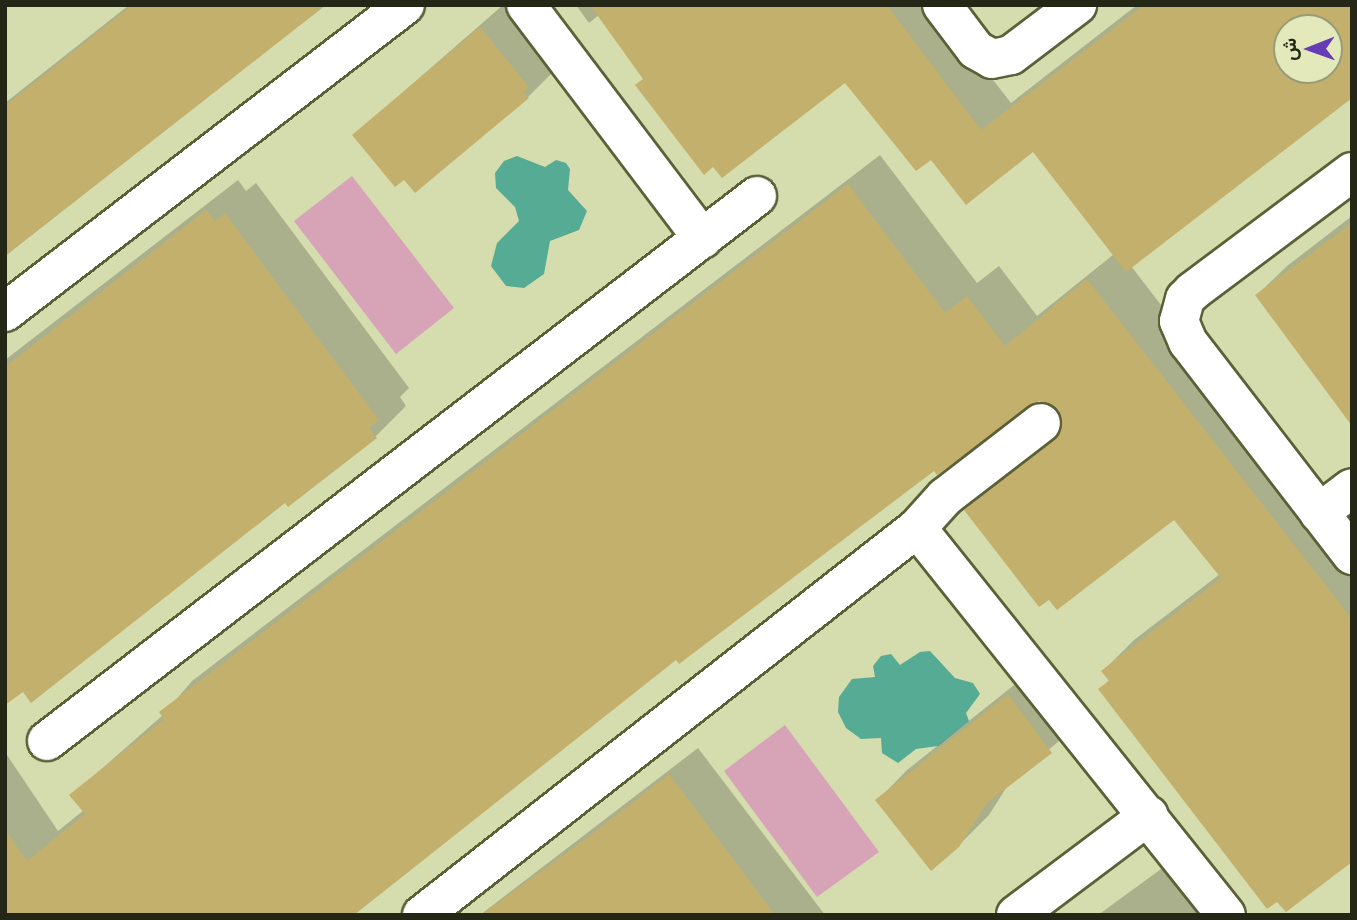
<!DOCTYPE html>
<meta charset="utf-8">
<style>
body{margin:0}
#map{position:relative;width:1357px;height:920px;overflow:hidden;background:#d5dcae;font-family:"IBM Plex Sans",Vazirmatn,sans-serif}
div>[style]{position:absolute}
.green>*{inset:0;background:#d7a3b7}
.water>*{inset:0;background:#55ab94}
.shadow>*{inset:0;background:#0003}
.building>*{inset:0;background:#c3b06c}
.roads{filter:drop-shadow(2px 0 #5b6037) drop-shadow(-2px 0 #5b6037) drop-shadow(0 2px #5b6037) drop-shadow(0 -2px #5b6037)}
.street>*{height:38px;margin:-19px;padding:0 19px;transform-origin:19px;border-radius:19px;background:#fff}
span{translate:-50% -50%;white-space:nowrap;text-align:center;line-height:1.15;-webkit-text-stroke:5px #e3e9ba;paint-order:stroke}
.frame{position:absolute;inset:0;border:7px solid #242715;pointer-events:none}
.north{position:absolute;left:1273px;top:14px;width:70px;height:70px;box-sizing:border-box;background:#e3e9ba;border:2px solid #979b78;border-radius:50%;rotate:269deg;font-size:19px;font-weight:700;line-height:28px;text-align:center;color:#242715}
.north::after{content:'';display:block;margin:auto;width:24px;height:32px;background:#653cb4;clip-path:polygon(50% 0,100% 100%,50% 72%,0 100%)}
</style>
<div id="map">
<div class="green">
<div style="clip-path:polygon(352px 176px,454px 308px,396px 354px,294px 221px)"></div>
<div style="clip-path:polygon(785px 725px,879px 852px,817px 897px,724px 771px)"></div>
</div>
<div class="water">
<div style="clip-path:polygon(517px 156px,545px 167px,556px 160px,566px 163px,570px 169px,568px 190px,587px 211px,579px 230px,550px 241px,544px 274px,524px 288px,506px 286px,491px 266px,497px 243px,519px 221px,515px 207px,496px 188px,495px 173px,504px 161px)"></div>
<div style="clip-path:polygon(930px 651px,955px 678px,973px 683px,980px 694px,966px 713px,969px 721px,938px 746px,916px 749px,898px 763px,882px 753px,881px 738px,861px 739px,846px 728px,838px 712px,839px 697px,852px 679px,875px 677px,873px 666px,881px 656px,891px 654px,900px 665px,920px 652px)"></div>
</div>
<div class="shadow">
<div style="clip-path:polygon(129px 5px,325px 5px,5px 256px,5px 103px)"></div>
<div style="clip-path:polygon(503px 5px,516px 5px,557px 68px,528px 97px,404px 178px,354px 135px)"></div>
<div style="clip-path:polygon(evenodd,576px 5px,935px 5px,1011px 103px,1137px 5px,1352px 5px,1352px 96px,1131px 266px,1352px 553px,1352px 860px,1100px 690px,1110px 679px,1103px 671px,1134px 640px,1220px 574px,1174px 517px,966px 510px,1062px 427px,1059px 408px,1037px 400px,934px 469px,677px 657px,5px 915px,5px 752px,58px 831px,84px 810px,72px 795px,163px 715px,192px 681px,880px 155px,977px 283px,999px 266px,1037px 316px,1114px 254px,1034px 150px,931px 157px,845px 81px,644px 78px,599px 15px,589px 23px,576px 5px,1287px 28px,1329px 28px,1329px 70px,1287px 70px,1287px 28px)"></div>
<div style="clip-path:polygon(238px 180px,246px 191px,256px 183px,409px 388px,400px 397px,406px 406px,375px 437px,23px 690px,5px 686px,5px 360px)"></div>
<div style="clip-path:polygon(1352px 216px,1352px 404px,1257px 295px,1287px 266px)"></div>
<div style="clip-path:polygon(1038px 666px,1081px 722px,1008px 785px,989px 815px,958px 846px,878px 800px,907px 770px)"></div>
<div style="clip-path:polygon(698px 748px,825px 915px,480px 915px)"></div>
<div style="clip-path:polygon(1168px 864px,1219px 915px,1098px 915px)"></div>
</div>
<div class="building">
<div style="clip-path:polygon(132px 5px,326px 5px,5px 256px,5px 106px)"></div>
<div style="clip-path:polygon(evenodd,590px 5px,887px 5px,981px 130px,1144px 5px,1352px 5px,1352px 98px,1126px 272px,1033px 152px,966px 205px,931px 160px,916px 171px,845px 83px,722px 178px,713px 167px,704px 175px,635px 85px,643px 79px,590px 5px,1287px 28px,1329px 28px,1329px 70px,1287px 70px,1287px 28px)"></div>
<div style="clip-path:polygon(480px 27px,529px 87px,523px 92px,529px 98px,415px 193px,404px 180px,395px 187px,352px 135px)"></div>
<div style="clip-path:polygon(848px 184px,945px 313px,967px 296px,1005px 346px,1087px 279px,1352px 619px,1352px 862px,1286px 912px,1277px 902px,1267px 909px,1098px 689px,1109px 681px,1101px 671px,1221px 578px,1174px 520px,1057px 610px,1049px 600px,1039px 607px,964px 510px,1061px 432px,1059px 410px,1039px 401px,937px 475px,934px 471px,679px 664px,676px 660px,354px 915px,5px 915px,5px 829px,27px 861px,85px 814px,69px 795px,164px 719px,159px 712px)"></div>
<div style="clip-path:polygon(206px 210px,215px 221px,225px 213px,287px 297px,379px 420px,369px 428px,377px 438px,288px 507px,285px 503px,31px 703px,23px 692px,5px 705px,5px 367px)"></div>
<div style="clip-path:polygon(1352px 223px,1352px 426px,1255px 295px)"></div>
<div style="clip-path:polygon(1008px 694px,1052px 753px,987px 803px,959px 847px,931px 871px,875px 800px)"></div>
<div style="clip-path:polygon(669px 774px,775px 915px,481px 915px,588px 837px)"></div>
</div>
<div class="roads">
<div class="street">
<div style="left:526px;top:5px;width:293px;rotate:52.9deg"></div>
<div style="left:942px;top:5px;width:56px;rotate:52.9deg"></div>
<div style="left:976px;top:50px;width:18px;rotate:29deg"></div>
<div style="left:992px;top:59px;width:19px;rotate:-12deg"></div>
<div style="left:1011px;top:55px;width:83px;rotate:-37.1deg"></div>
<div style="left:1352px;top:172px;width:199px;rotate:143.2deg"></div>
<div style="left:1193px;top:291px;width:11px;rotate:135deg"></div>
<div style="left:1185px;top:299px;width:23px;rotate:105deg"></div>
<div style="left:1179px;top:321px;width:23px;rotate:67deg"></div>
<div style="left:1188px;top:342px;width:269px;rotate:52.4deg"></div>
<div style="left:5px;top:312px;width:504px;rotate:-37.51deg"></div>
<div style="left:1319px;top:513px;width:41px;rotate:-37.1deg"></div>
<div style="left:917px;top:528px;width:495px;rotate:51.4deg"></div>
<div style="left:47px;top:741px;width:895px;rotate:-37.51deg"></div>
<div style="left:422px;top:915px;width:628px;rotate:-38.02deg"></div>
<div style="left:917px;top:528px;width:42px;rotate:-47.9deg"></div>
<div style="left:945px;top:497px;width:121px;rotate:-37.6deg"></div>
<div style="left:1016px;top:915px;width:166px;rotate:-36.9deg"></div>
</div>
</div>
<div class="frame"></div>
<div class="north">ش</div>
</div>
